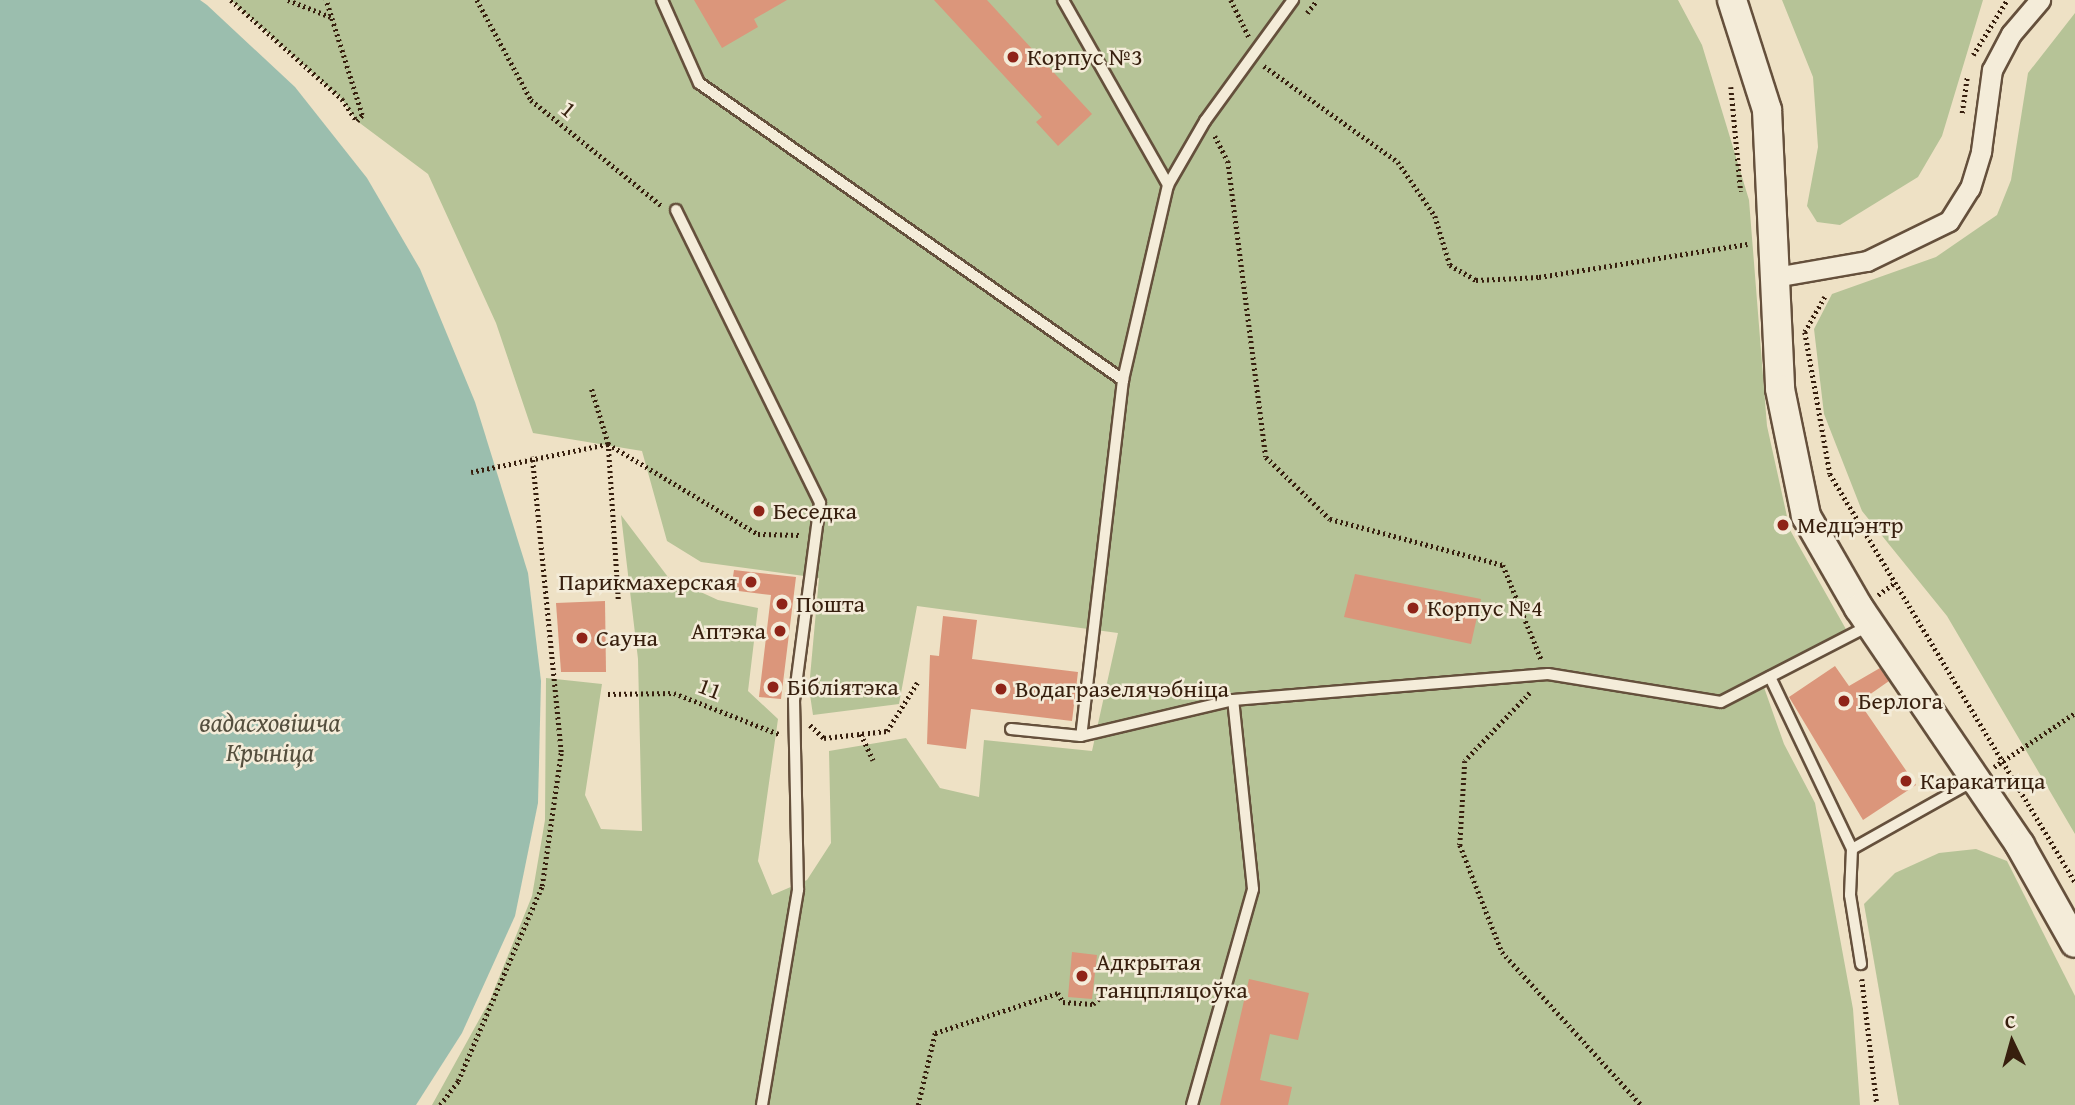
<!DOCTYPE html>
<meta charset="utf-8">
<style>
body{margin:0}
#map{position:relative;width:2075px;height:1105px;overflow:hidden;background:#eee1c5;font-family:"Gentium Book Plus",serif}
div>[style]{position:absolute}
.green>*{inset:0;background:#b6c397}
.water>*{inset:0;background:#9bbeae}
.building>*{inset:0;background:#db967b}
.path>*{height:4.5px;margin-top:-2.25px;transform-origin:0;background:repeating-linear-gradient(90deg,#371f0e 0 2px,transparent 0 5.5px)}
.roads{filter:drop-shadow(2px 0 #65503c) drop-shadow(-2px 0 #65503c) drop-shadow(0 2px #65503c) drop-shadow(0 -2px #65503c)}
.lane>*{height:10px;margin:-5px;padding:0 5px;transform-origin:5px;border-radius:5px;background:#f4ecd9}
.street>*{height:19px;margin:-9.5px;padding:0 9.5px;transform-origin:9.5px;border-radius:9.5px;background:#f4ecd9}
.secondary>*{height:28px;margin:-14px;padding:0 14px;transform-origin:14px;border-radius:14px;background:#f4ecd9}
.dots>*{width:19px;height:19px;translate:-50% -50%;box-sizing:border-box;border:4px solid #f4ecd9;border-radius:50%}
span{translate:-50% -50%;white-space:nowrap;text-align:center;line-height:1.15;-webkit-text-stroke:5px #f4ecd9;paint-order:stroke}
.poi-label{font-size:24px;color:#371f0e}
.left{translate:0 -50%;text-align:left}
.right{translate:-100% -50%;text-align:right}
.street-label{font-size:24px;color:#371f0e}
.water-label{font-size:26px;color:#554f3e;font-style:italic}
.north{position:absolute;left:1977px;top:1007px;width:70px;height:70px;-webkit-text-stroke:5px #f4ecd9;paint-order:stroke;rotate:355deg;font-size:19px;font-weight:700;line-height:28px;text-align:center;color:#371f0e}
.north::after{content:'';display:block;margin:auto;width:24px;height:32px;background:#371f0e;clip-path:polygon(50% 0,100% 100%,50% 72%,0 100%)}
</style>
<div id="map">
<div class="green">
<div style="clip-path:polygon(231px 0,1678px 0,1702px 45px,1749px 200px,1767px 426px,1790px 530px,1847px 631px,1760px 676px,1784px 744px,1815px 803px,1853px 1009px,1860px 1105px,432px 1105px,490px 1000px,532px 896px,545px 820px,546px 678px,602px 684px,585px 795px,601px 829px,642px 831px,638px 659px,621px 515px,668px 577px,718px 600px,758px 608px,748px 691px,778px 719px,758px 861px,772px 895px,807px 880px,831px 843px,829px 751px,906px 738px,940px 788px,979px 797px,984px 740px,1092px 751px,1118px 633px,917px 606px,899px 704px,813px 715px,809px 688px,819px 578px,701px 562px,667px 541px,642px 451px,533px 433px,496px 323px,428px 174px,357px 121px,342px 99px)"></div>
<div style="clip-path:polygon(1782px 0,1983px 0,1942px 136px,1918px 177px,1840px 225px,1817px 222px,1807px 206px,1818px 147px,1813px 77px)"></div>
<div style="clip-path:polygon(2075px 13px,2075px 834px,1947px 616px,1862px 511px,1824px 414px,1814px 329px,1832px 294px,1936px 257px,1997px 215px,2011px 180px,2028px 73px)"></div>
<div style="clip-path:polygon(1976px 849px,2007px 861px,2075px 996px,2075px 1105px,1899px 1105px,1864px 904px,1895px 873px,1939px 853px)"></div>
</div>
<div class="water">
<div style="clip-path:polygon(0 0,200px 0,207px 5px,295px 87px,367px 178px,420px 269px,475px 402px,528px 573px,541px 681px,538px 803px,515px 916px,462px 1033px,416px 1105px,0 1105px)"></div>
</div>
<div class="building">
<div style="clip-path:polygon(694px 0,787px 0,754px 19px,758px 27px,722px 48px)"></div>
<div style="clip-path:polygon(934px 0,987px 0,1092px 114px,1058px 146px,1036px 122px,1042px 117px)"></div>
<div style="clip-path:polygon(734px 570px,796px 577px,781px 699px,759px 697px,771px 595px,731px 590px)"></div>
<div style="clip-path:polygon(1355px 574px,1481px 599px,1471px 644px,1344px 617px)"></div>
<div style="clip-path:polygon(605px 601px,606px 672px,561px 672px,556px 603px)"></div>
<div style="clip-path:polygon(943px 616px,977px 620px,972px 659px,1078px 672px,1072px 721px,971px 709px,966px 749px,927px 744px,930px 655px,939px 656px)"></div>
<div style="clip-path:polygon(1835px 666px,1849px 686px,1880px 668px,1889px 681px,1859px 702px,1916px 785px,1863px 820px,1789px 697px)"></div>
<div style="clip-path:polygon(1072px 952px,1097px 955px,1092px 999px,1068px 997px)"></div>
<div style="clip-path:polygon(1249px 979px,1309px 993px,1298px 1040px,1270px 1034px,1260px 1080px,1292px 1087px,1288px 1105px,1220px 1105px)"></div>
</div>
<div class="path">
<div style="left:231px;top:0;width:149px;rotate:41.7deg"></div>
<div style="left:342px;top:99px;width:27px;rotate:56deg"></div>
<div style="left:357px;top:121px;width:8px;rotate:-50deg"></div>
<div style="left:362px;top:115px;width:121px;rotate:-107.4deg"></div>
<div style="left:288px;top:0;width:46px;rotate:21.6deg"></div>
<div style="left:477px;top:0;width:114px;rotate:61.6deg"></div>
<div style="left:531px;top:100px;width:169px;rotate:39deg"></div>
<div style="left:1231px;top:0;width:41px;rotate:64.1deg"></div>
<div style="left:1307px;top:13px;width:16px;rotate:-52deg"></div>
<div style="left:1973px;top:55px;width:65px;rotate:-58.3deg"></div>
<div style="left:1264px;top:66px;width:165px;rotate:35.6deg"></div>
<div style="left:1398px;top:162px;width:65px;rotate:55.6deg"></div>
<div style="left:1435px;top:216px;width:51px;rotate:73deg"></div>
<div style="left:1450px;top:265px;width:30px;rotate:30deg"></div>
<div style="left:1476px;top:280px;width:63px;rotate:-2.7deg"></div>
<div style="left:1539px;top:277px;width:211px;rotate:-9deg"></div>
<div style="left:1731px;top:87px;width:105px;rotate:84.6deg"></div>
<div style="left:1962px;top:113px;width:36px;rotate:-82deg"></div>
<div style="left:1215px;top:136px;width:28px;rotate:63deg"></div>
<div style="left:1228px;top:161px;width:298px;rotate:82.7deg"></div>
<div style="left:1266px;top:457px;width:89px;rotate:44.1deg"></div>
<div style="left:1330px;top:519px;width:179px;rotate:14.9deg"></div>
<div style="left:1503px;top:565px;width:104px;rotate:67.9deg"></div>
<div style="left:1825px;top:297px;width:40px;rotate:119.7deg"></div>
<div style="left:1805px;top:332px;width:144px;rotate:80deg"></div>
<div style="left:1830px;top:474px;width:476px;rotate:59deg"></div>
<div style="left:471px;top:472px;width:140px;rotate:-11.6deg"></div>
<div style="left:608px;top:444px;width:59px;rotate:-106.9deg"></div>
<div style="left:1878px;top:595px;width:19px;rotate:-36deg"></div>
<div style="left:618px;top:599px;width:155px;rotate:-93.7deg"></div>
<div style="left:608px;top:444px;width:175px;rotate:31deg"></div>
<div style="left:758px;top:534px;width:42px;rotate:1.4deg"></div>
<div style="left:1530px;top:693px;width:94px;rotate:133.7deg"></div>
<div style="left:1465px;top:761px;width:84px;rotate:93.4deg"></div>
<div style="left:1460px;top:845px;width:115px;rotate:68.6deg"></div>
<div style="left:1502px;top:952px;width:207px;rotate:47.7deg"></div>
<div style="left:608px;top:694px;width:66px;rotate:-0.9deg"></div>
<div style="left:674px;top:693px;width:115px;rotate:21.4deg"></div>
<div style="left:810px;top:725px;width:19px;rotate:43deg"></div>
<div style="left:824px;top:738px;width:63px;rotate:-6.3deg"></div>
<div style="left:887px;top:731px;width:57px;rotate:-58deg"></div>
<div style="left:861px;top:734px;width:29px;rotate:65deg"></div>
<div style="left:1994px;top:767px;width:97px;rotate:-33.7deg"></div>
<div style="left:1862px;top:979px;width:127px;rotate:83.2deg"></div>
<div style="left:440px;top:1105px;width:30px;rotate:-53deg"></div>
<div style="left:458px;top:1081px;width:212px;rotate:-66.7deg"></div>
<div style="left:542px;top:886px;width:135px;rotate:-81.9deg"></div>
<div style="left:561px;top:752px;width:297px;rotate:-95.6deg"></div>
<div style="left:918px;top:1105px;width:74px;rotate:-76.7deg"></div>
<div style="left:935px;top:1033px;width:129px;rotate:-18deg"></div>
<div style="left:1058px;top:993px;width:10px;rotate:61deg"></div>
<div style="left:1063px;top:1002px;width:30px;rotate:4deg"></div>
<div style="left:1093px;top:1004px;width:27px;rotate:-42deg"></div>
</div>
<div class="roads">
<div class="lane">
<div style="left:662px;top:0;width:91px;rotate:66deg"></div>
<div style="left:699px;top:83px;width:518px;rotate:35.01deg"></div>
<div style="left:1063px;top:0;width:213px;rotate:60.4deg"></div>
<div style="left:1168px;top:185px;width:200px;rotate:103deg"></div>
<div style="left:1123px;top:380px;width:358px;rotate:96.7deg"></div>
<div style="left:1168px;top:185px;width:74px;rotate:-60deg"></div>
<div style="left:1205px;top:121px;width:150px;rotate:-54deg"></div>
<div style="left:676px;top:210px;width:326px;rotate:63.8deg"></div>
<div style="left:820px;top:503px;width:199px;rotate:97.5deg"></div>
<div style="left:794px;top:700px;width:190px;rotate:88.8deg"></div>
<div style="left:798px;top:890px;width:218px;rotate:99.5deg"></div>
<div style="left:1770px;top:677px;width:191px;rotate:64.5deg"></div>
<div style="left:1852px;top:849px;width:139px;rotate:-29.3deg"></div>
<div style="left:1011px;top:729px;width:70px;rotate:5.7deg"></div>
<div style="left:1081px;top:736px;width:156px;rotate:-13.3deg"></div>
<div style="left:1233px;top:700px;width:316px;rotate:-4.7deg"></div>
<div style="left:1548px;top:674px;width:175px;rotate:9.2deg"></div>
<div style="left:1721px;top:702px;width:165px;rotate:-27.3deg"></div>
<div style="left:1852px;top:849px;width:46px;rotate:92.5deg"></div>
<div style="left:1850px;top:895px;width:70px;rotate:80.9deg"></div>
<div style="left:1192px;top:1105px;width:224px;rotate:-74.2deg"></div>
<div style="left:1253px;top:889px;width:190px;rotate:-96deg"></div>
</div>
<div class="street">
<div style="left:1775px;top:277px;width:93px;rotate:-9.9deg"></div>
<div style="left:1867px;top:261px;width:91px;rotate:-26deg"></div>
<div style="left:1949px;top:221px;width:39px;rotate:-58deg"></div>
<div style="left:1970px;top:188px;width:39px;rotate:-73deg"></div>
<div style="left:1981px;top:151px;width:82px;rotate:-82.3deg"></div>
<div style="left:1992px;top:70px;width:41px;rotate:-62.2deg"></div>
<div style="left:2011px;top:34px;width:45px;rotate:-49.5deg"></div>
</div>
<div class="secondary">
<div style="left:1732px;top:0;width:115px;rotate:72.3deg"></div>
<div style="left:1767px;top:110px;width:279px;rotate:87.3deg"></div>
<div style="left:1780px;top:389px;width:130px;rotate:78.4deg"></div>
<div style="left:1806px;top:516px;width:106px;rotate:60.1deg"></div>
<div style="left:1859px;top:608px;width:287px;rotate:55.8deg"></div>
<div style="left:2020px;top:845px;width:112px;rotate:60.7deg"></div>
</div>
</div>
<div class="dots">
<div style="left:1013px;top:57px;background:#8f2418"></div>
<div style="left:759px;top:511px;background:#8f2418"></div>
<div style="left:1783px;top:525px;background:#8f2418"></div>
<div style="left:751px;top:582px;background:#8f2418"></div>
<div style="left:782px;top:604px;background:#8f2418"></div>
<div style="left:1413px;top:608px;background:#8f2418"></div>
<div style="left:780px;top:631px;background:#8f2418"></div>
<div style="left:582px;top:638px;background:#8f2418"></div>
<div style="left:773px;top:687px;background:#8f2418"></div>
<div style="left:1001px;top:689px;background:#8f2418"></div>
<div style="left:1844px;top:701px;background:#8f2418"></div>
<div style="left:1906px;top:781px;background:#8f2418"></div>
<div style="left:1082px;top:976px;background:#8f2418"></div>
</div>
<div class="poi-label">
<span class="left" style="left:1027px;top:57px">Корпус №3</span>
<span class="left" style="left:773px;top:511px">Беседка</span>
<span class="left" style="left:1797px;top:525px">Медцэнтр</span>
<span class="right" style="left:737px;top:582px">Парикмахерская</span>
<span class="left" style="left:796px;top:604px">Пошта</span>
<span class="left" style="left:1427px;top:608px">Корпус №4</span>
<span class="right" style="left:766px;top:631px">Аптэка</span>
<span class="left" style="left:596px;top:638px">Сауна</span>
<span class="left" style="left:787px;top:687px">Бібліятэка</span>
<span class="left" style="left:1015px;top:689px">Водагразелячэбніца</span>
<span class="left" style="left:1858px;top:701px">Берлога</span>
<span class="left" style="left:1920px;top:781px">Каракатица</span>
<span class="left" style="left:1096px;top:976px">Адкрытая<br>танцпляцоўка</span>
</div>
<div class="street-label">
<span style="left:569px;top:109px;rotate:40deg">1</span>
<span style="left:710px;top:688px;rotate:21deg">11</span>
</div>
<div class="water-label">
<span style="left:270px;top:737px">вадасховішча<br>Крыніца</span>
</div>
<div class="north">С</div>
</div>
